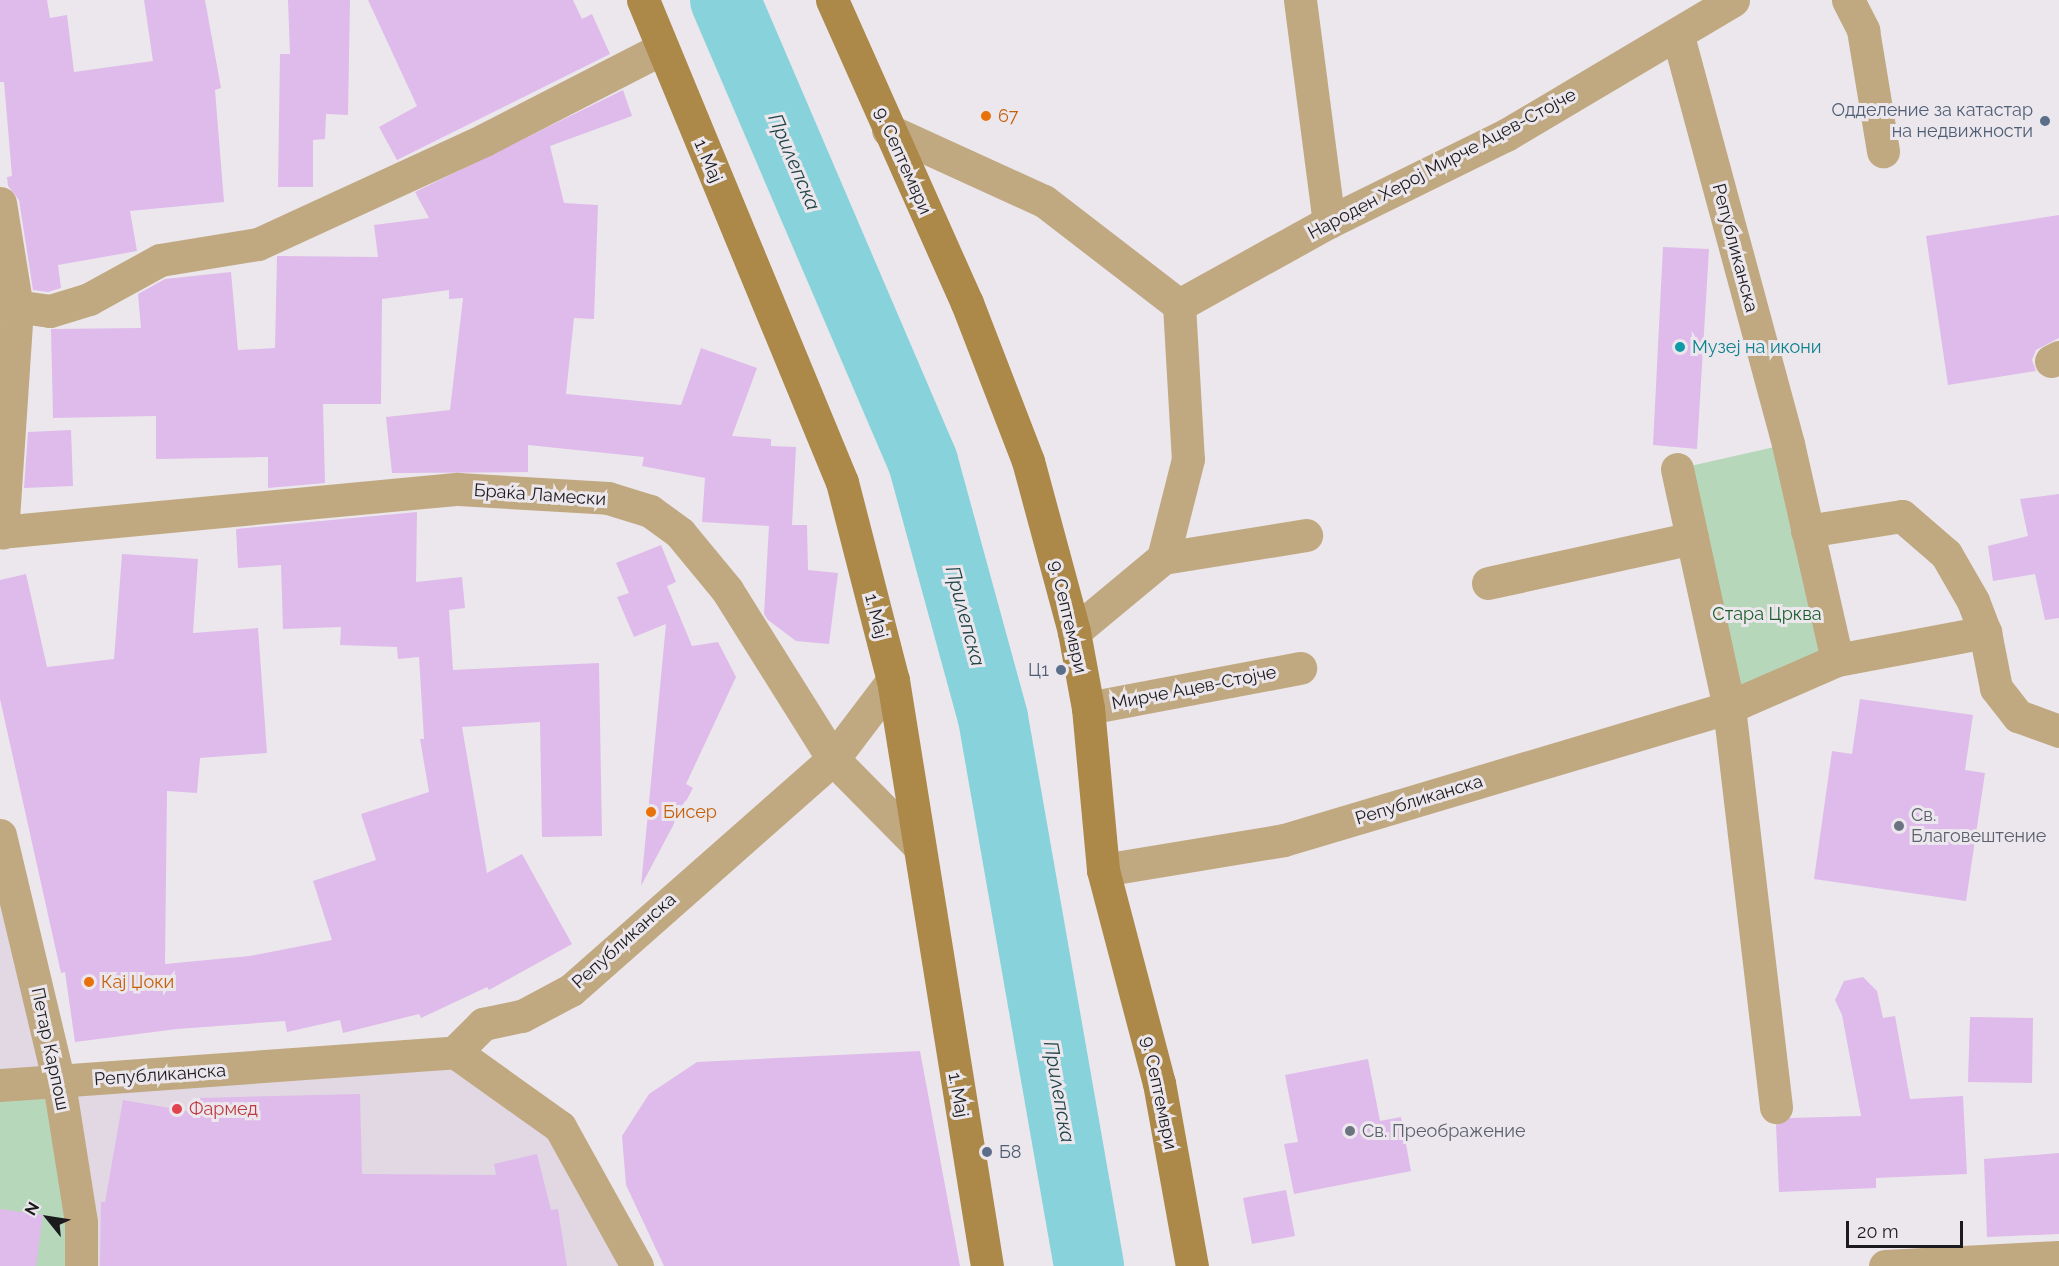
<!DOCTYPE html>
<meta charset="utf-8">
<style>
body{margin:0}
#map{position:relative;width:2059px;height:1266px;overflow:hidden;background:#ece7ec;font-family:Raleway,sans-serif}
div>[style]{position:absolute}
.built>*{inset:0;background:#e1d8e3}
.green>*{inset:0;background:#b7d7bb}
.river>*{height:70px;margin:-35px;padding:0 35px;transform-origin:35px;border-radius:35px;background:#87d2db}
.building>*{inset:0;background:#debbea}
.street>*{height:33px;margin:-16.5px;padding:0 16.5px;transform-origin:16.5px;border-radius:16.5px;background:#c0a981}
.secondary>*{height:33px;margin:-16.5px;padding:0 16.5px;transform-origin:16.5px;border-radius:16.5px;background:#ac8849}
.dots>*{width:16px;height:16px;translate:-50% -50%;box-sizing:border-box;border:3px solid #ece7ec;border-radius:50%}
span{translate:-50% -50%;white-space:nowrap;text-align:center;line-height:1.15;-webkit-text-stroke:6px #ece7ec;paint-order:stroke}
.service-label{font-size:18px;color:#4e5e75}
.right{translate:-100% -50%;text-align:right}
.left{translate:0 -50%;text-align:left}
.food-label{font-size:18px;color:#c56008}
.street-label{font-size:18px;color:#1b1a1c}
.culture-label{font-size:18px;color:#0d838f}
.park-label{font-size:18px;color:#1b5e2b}
.worship-label{font-size:18px;color:#5b616d}
.health-label{font-size:18px;color:#be3a42}
.water-label{font-size:20px;color:#1f4447;font-style:italic}
.north{position:absolute;left:18px;top:1188px;width:60px;height:60px;-webkit-text-stroke:4px #ece7ec;paint-order:stroke;rotate:300deg;font-size:16px;font-weight:700;line-height:24px;text-align:center;color:#1b1a1c}
.north::after{content:'';display:block;margin:auto;width:21px;height:27px;background:#1b1a1c;clip-path:polygon(50% 0,100% 100%,50% 72%,0 100%)}
.scale{position:absolute;left:1846px;top:1221px;width:117px;height:27px;box-sizing:border-box;border:3px solid #1b1a1c;border-top:0;padding-left:8px;font-size:18px;line-height:21px;white-space:nowrap;color:#1b1a1c;-webkit-text-stroke:4px #ece7ec;paint-order:stroke}
</style>
<div id="map">
<div class="built">
<div style="clip-path:polygon(0 835px,60px 1083px,455px 1052px,528px 1101px,637px 1266px,0 1266px)"></div>
</div>
<div class="green">
<div style="clip-path:polygon(1788px 444px,1837px 660px,1729px 707px,1677px 469px)"></div>
<div style="clip-path:polygon(59px 1083px,81px 1266px,0 1266px,0 1085px)"></div>
</div>
<div class="river">
<div style="left:725px;top:0;width:503px;rotate:66.8deg"></div>
<div style="left:923px;top:462px;width:265px;rotate:74.7deg"></div>
<div style="left:993px;top:718px;width:556px;rotate:80.06deg"></div>
</div>
<div class="building">
<div style="clip-path:polygon(0 0,47px 0,50px 18px,67px 15px,74px 72px,153px 61px,144px 0,205px 0,221px 88px,215px 90px,224px 202px,130px 211px,137px 251px,58px 265px,61px 288px,48px 292px,33px 290px,19px 200px,8px 186px,7px 177px,12px 176px,4px 82px,0 82px)"></div>
<div style="clip-path:polygon(288px 0,350px 0,348px 115px,326px 114px,325px 139px,313px 140px,313px 187px,278px 187px,280px 54px,290px 54px)"></div>
<div style="clip-path:polygon(368px 0,573px 0,582px 19px,592px 14px,610px 54px,397px 160px,379px 127px,417px 106px)"></div>
<div style="clip-path:polygon(623px 90px,632px 116px,550px 146px,564px 203px,598px 205px,594px 319px,574px 318px,566px 394px,681px 405px,701px 348px,757px 368px,732px 436px,771px 439px,771px 446px,796px 447px,792px 525px,807px 525px,808px 570px,838px 573px,829px 644px,796px 641px,768px 620px,764px 614px,769px 526px,702px 522px,705px 478px,642px 466px,644px 457px,528px 445px,528px 472px,392px 473px,386px 417px,450px 410px,463px 298px,449px 299px,449px 290px,382px 299px,381px 404px,323px 404px,325px 483px,268px 488px,268px 457px,156px 459px,156px 416px,53px 418px,51px 329px,141px 328px,138px 294px,165px 279px,231px 272px,238px 350px,275px 348px,277px 256px,378px 257px,374px 225px,429px 218px,415px 192px)"></div>
<div style="clip-path:polygon(2059px 215px,2059px 338px,2036px 350px,2032px 360px,2036px 371px,1948px 385px,1926px 236px)"></div>
<div style="clip-path:polygon(1663px 247px,1709px 249px,1697px 449px,1653px 445px)"></div>
<div style="clip-path:polygon(71px 430px,73px 486px,24px 488px,28px 432px)"></div>
<div style="clip-path:polygon(2059px 494px,2059px 618px,2045px 620px,2035px 574px,1993px 581px,1988px 546px,2028px 536px,2020px 499px)"></div>
<div style="clip-path:polygon(417px 512px,416px 582px,462px 577px,465px 608px,449px 610px,453px 670px,599px 663px,602px 836px,542px 837px,540px 722px,462px 727px,487px 873px,522px 854px,572px 944px,489px 990px,487px 987px,421px 1018px,419px 1014px,343px 1033px,340px 1020px,287px 1032px,285px 1021px,177px 1029px,75px 1042px,65px 972px,61px 973px,0 699px,0 580px,26px 574px,47px 667px,114px 659px,122px 554px,198px 559px,193px 633px,258px 628px,267px 753px,200px 758px,197px 793px,167px 791px,165px 964px,250px 956px,332px 940px,313px 881px,376px 860px,361px 814px,429px 792px,420px 739px,424px 739px,419px 657px,398px 659px,397px 647px,340px 645px,341px 627px,283px 629px,281px 565px,238px 568px,236px 529px)"></div>
<div style="clip-path:polygon(661px 545px,676px 582px,667px 586px,692px 646px,718px 642px,736px 677px,686px 784px,693px 788px,641px 886px,666px 624px,634px 637px,617px 597px,629px 593px,616px 563px)"></div>
<div style="clip-path:polygon(1860px 699px,1973px 715px,1965px 770px,1985px 773px,1966px 901px,1814px 879px,1832px 751px,1852px 754px)"></div>
<div style="clip-path:polygon(1863px 977px,1877px 991px,1883px 1018px,1895px 1016px,1910px 1099px,1963px 1096px,1967px 1174px,1876px 1178px,1876px 1188px,1779px 1192px,1776px 1125px,1790px 1118px,1861px 1116px,1842px 1015px,1835px 1000px,1844px 981px)"></div>
<div style="clip-path:polygon(1970px 1017px,2033px 1018px,2032px 1083px,1968px 1082px)"></div>
<div style="clip-path:polygon(920px 1051px,960px 1266px,664px 1266px,626px 1185px,622px 1136px,649px 1094px,697px 1062px)"></div>
<div style="clip-path:polygon(1368px 1059px,1380px 1121px,1401px 1117px,1411px 1171px,1294px 1194px,1284px 1144px,1298px 1142px,1285px 1075px)"></div>
<div style="clip-path:polygon(360px 1094px,362px 1174px,496px 1175px,494px 1164px,537px 1154px,551px 1210px,558px 1209px,567px 1266px,100px 1266px,101px 1202px,105px 1202px,123px 1100px,199px 1113px,198px 1098px)"></div>
<div style="clip-path:polygon(2059px 1153px,2059px 1234px,1987px 1237px,1984px 1159px)"></div>
<div style="clip-path:polygon(1286px 1190px,1295px 1236px,1252px 1244px,1243px 1198px)"></div>
<div style="clip-path:polygon(0 1209px,43px 1215px,36px 1266px,0 1266px)"></div>
</div>
<div class="street">
<div style="left:1300px;top:0;width:224px;rotate:82.6deg"></div>
<div style="left:1848px;top:0;width:34px;rotate:63deg"></div>
<div style="left:1863px;top:30px;width:123px;rotate:80.6deg"></div>
<div style="left:1678px;top:36px;width:423px;rotate:74.9deg"></div>
<div style="left:1788px;top:444px;width:221px;rotate:77.2deg"></div>
<div style="left:888px;top:130px;width:171px;rotate:24.5deg"></div>
<div style="left:1044px;top:201px;width:170px;rotate:37.6deg"></div>
<div style="left:1179px;top:305px;width:154px;rotate:86.7deg"></div>
<div style="left:1188px;top:459px;width:102px;rotate:104.2deg"></div>
<div style="left:1163px;top:558px;width:116px;rotate:140.3deg"></div>
<div style="left:0;top:203px;width:106px;rotate:80.8deg"></div>
<div style="left:17px;top:308px;width:225px;rotate:93.8deg"></div>
<div style="left:0;top:304px;width:50px;rotate:8deg"></div>
<div style="left:50px;top:311px;width:41px;rotate:-17.1deg"></div>
<div style="left:89px;top:299px;width:81px;rotate:-28.8deg"></div>
<div style="left:160px;top:260px;width:99px;rotate:-9.3deg"></div>
<div style="left:258px;top:244px;width:249px;rotate:-24.7deg"></div>
<div style="left:484px;top:140px;width:199px;rotate:-27.2deg"></div>
<div style="left:1179px;top:305px;width:171px;rotate:-29deg"></div>
<div style="left:1329px;top:222px;width:197px;rotate:-26.2deg"></div>
<div style="left:1506px;top:135px;width:264px;rotate:-30.7deg"></div>
<div style="left:2051px;top:361px;width:9px;rotate:-27deg"></div>
<div style="left:1677px;top:469px;width:244px;rotate:77.7deg"></div>
<div style="left:1729px;top:707px;width:403px;rotate:83.3deg"></div>
<div style="left:1807px;top:531px;width:96px;rotate:-9deg"></div>
<div style="left:1902px;top:516px;width:58px;rotate:40.8deg"></div>
<div style="left:1946px;top:554px;width:54px;rotate:60.1deg"></div>
<div style="left:1973px;top:601px;width:33px;rotate:69deg"></div>
<div style="left:1985px;top:632px;width:57px;rotate:78.9deg"></div>
<div style="left:1996px;top:688px;width:36px;rotate:52deg"></div>
<div style="left:2018px;top:716px;width:44px;rotate:20.1deg"></div>
<div style="left:0;top:532px;width:460px;rotate:-5.4deg"></div>
<div style="left:458px;top:489px;width:150px;rotate:3.4deg"></div>
<div style="left:608px;top:498px;width:44px;rotate:17.2deg"></div>
<div style="left:650px;top:511px;width:37px;rotate:36deg"></div>
<div style="left:680px;top:533px;width:74px;rotate:50.5deg"></div>
<div style="left:727px;top:590px;width:199px;rotate:57.9deg"></div>
<div style="left:833px;top:759px;width:120px;rotate:45.3deg"></div>
<div style="left:1163px;top:558px;width:145px;rotate:-9.1deg"></div>
<div style="left:1488px;top:583px;width:209px;rotate:-12.4deg"></div>
<div style="left:1088px;top:708px;width:216px;rotate:-10.7deg"></div>
<div style="left:0;top:835px;width:255px;rotate:76.6deg"></div>
<div style="left:59px;top:1083px;width:141px;rotate:81deg"></div>
<div style="left:81px;top:1222px;width:44px;rotate:90deg"></div>
<div style="left:1103px;top:870px;width:183px;rotate:-9.4deg"></div>
<div style="left:1284px;top:840px;width:464px;rotate:-16.6deg"></div>
<div style="left:1729px;top:707px;width:118px;rotate:-23.5deg"></div>
<div style="left:1837px;top:660px;width:151px;rotate:-10.7deg"></div>
<div style="left:455px;top:1052px;width:129px;rotate:35.5deg"></div>
<div style="left:560px;top:1127px;width:159px;rotate:61deg"></div>
<div style="left:0;top:1085px;width:456px;rotate:-4.1deg"></div>
<div style="left:455px;top:1052px;width:40px;rotate:-45deg"></div>
<div style="left:483px;top:1024px;width:40px;rotate:-12deg"></div>
<div style="left:522px;top:1016px;width:55px;rotate:-28deg"></div>
<div style="left:571px;top:990px;width:349px;rotate:-41.4deg"></div>
<div style="left:833px;top:759px;width:99px;rotate:-52.8deg"></div>
<div style="left:1885px;top:1266px;width:174px;rotate:-3deg"></div>
</div>
<div class="secondary">
<div style="left:643px;top:0;width:521px;rotate:67.57deg"></div>
<div style="left:842px;top:482px;width:204px;rotate:75.6deg"></div>
<div style="left:893px;top:680px;width:593px;rotate:80.89deg"></div>
<div style="left:832px;top:0;width:332px;rotate:66deg"></div>
<div style="left:967px;top:303px;width:169px;rotate:68.9deg"></div>
<div style="left:1028px;top:461px;width:177px;rotate:74.9deg"></div>
<div style="left:1074px;top:632px;width:77px;rotate:79.6deg"></div>
<div style="left:1088px;top:708px;width:163px;rotate:84.7deg"></div>
<div style="left:1103px;top:870px;width:220px;rotate:75.3deg"></div>
<div style="left:1159px;top:1083px;width:186px;rotate:79.8deg"></div>
</div>
<div class="dots">
<div style="left:986px;top:116px;background:#e8710a"></div>
<div style="left:2045px;top:121px;background:#5c6f8a"></div>
<div style="left:1680px;top:347px;background:#0f9aa8"></div>
<div style="left:1061px;top:670px;background:#5c6f8a"></div>
<div style="left:651px;top:812px;background:#e8710a"></div>
<div style="left:1899px;top:826px;background:#6b7280"></div>
<div style="left:89px;top:982px;background:#e8710a"></div>
<div style="left:177px;top:1109px;background:#e0444e"></div>
<div style="left:1350px;top:1131px;background:#6b7280"></div>
<div style="left:987px;top:1152px;background:#5c6f8a"></div>
</div>
<div class="service-label">
<span class="right" style="left:2033px;top:121px">Одделение за катастар<br>на недвижности</span>
<span class="right" style="left:1049px;top:670px">Ц1</span>
<span class="left" style="left:999px;top:1152px">Б8</span>
</div>
<div class="food-label">
<span class="left" style="left:998px;top:116px">67</span>
<span class="left" style="left:663px;top:812px">Бисер</span>
<span class="left" style="left:101px;top:982px">Кај Џоки</span>
</div>
<div class="street-label">
<span style="left:708px;top:161px;rotate:67deg">1. Мај</span>
<span style="left:903px;top:161px;rotate:66deg">9. Септември</span>
<span style="left:1442px;top:164px;rotate:-28deg">Народен Херој Мирче Ацев-Стојче</span>
<span style="left:1735px;top:248px;rotate:75deg">Републиканска</span>
<span style="left:540px;top:495px;rotate:4deg">Браќа Ламески</span>
<span style="left:876px;top:616px;rotate:76deg">1. Мај</span>
<span style="left:1068px;top:617px;rotate:77deg">9. Септември</span>
<span style="left:1194px;top:688px;rotate:-11deg">Мирче Ацев-Стојче</span>
<span style="left:1419px;top:800px;rotate:-17deg">Републиканска</span>
<span style="left:624px;top:941px;rotate:-42deg">Републиканска</span>
<span style="left:50px;top:1049px;rotate:78deg">Петар Карпош</span>
<span style="left:160px;top:1075px;rotate:-4deg">Републиканска</span>
<span style="left:1159px;top:1093px;rotate:78deg">9. Септември</span>
<span style="left:958px;top:1095px;rotate:80deg">1. Мај</span>
</div>
<div class="culture-label">
<span class="left" style="left:1692px;top:347px">Музеј на икони</span>
</div>
<div class="park-label">
<span style="left:1767px;top:614px">Стара Црква</span>
</div>
<div class="worship-label">
<span class="left" style="left:1911px;top:826px">Св.<br>Благовештение</span>
<span class="left" style="left:1362px;top:1131px">Св. Преображение</span>
</div>
<div class="health-label">
<span class="left" style="left:189px;top:1109px">Фармед</span>
</div>
<div class="water-label">
<span style="left:794px;top:162px;rotate:67deg">Прилепска</span>
<span style="left:965px;top:616px;rotate:75deg">Прилепска</span>
<span style="left:1059px;top:1092px;rotate:80deg">Прилепска</span>
</div>
<div class="north">N</div>
<div class="scale">20 m</div>
</div>
